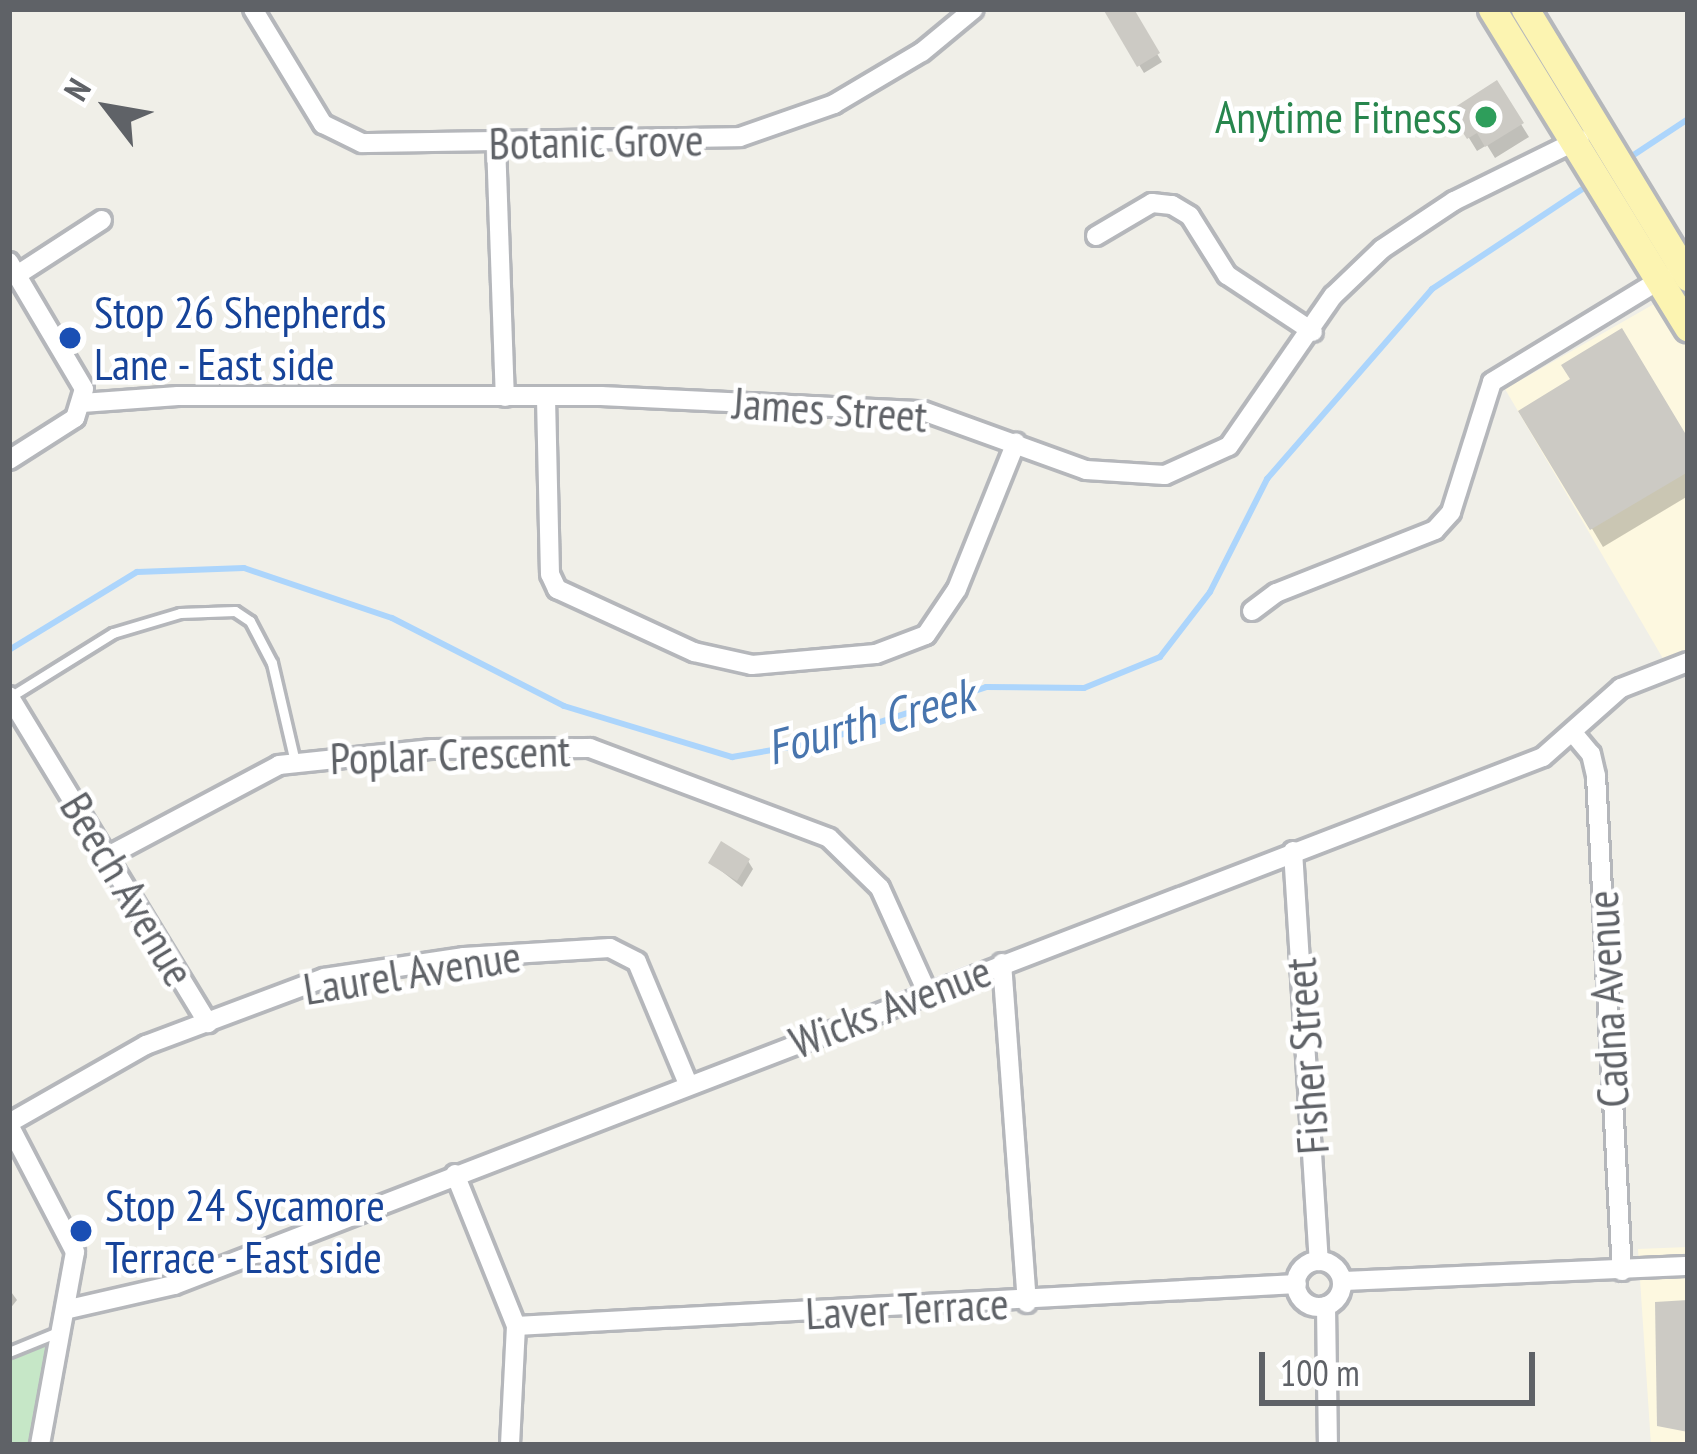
<!DOCTYPE html>
<style>
body{margin:0}
#map{position:relative;width:1697px;height:1454px;overflow:hidden;background:#f0efe8;font-family:"PT Sans Narrow",sans-serif}
div>[style]{position:absolute}
.commercial>*{inset:0;background:#fdf8e0}
.green>*{inset:0;background:#c6e7c7}
.shadow>*{inset:0;background:#0003}
.stream>*{height:6px;margin:-3px;padding:0 3px;transform-origin:3px;border-radius:3px;background:#acd5fc}
.building>*{inset:0;background:#cccac4}
.roads{filter:drop-shadow(3px 0 #b5b7bb) drop-shadow(-3px 0 #b5b7bb) drop-shadow(0 3px #b5b7bb) drop-shadow(0 -3px #b5b7bb)}
.lane>*{height:9px;margin:-4.5px;padding:0 4.5px;transform-origin:4.5px;border-radius:4.5px;background:#fff}
.street>*{height:18px;margin:-9px;padding:0 9px;transform-origin:9px;border-radius:9px;background:#fff}
.street>.ring{margin:-9px;padding:0;box-sizing:content-box;background:none;border:18px solid #fff;border-radius:50%}
.primary>*{height:27px;margin:-13.5px;padding:0 13.5px;transform-origin:13.5px;border-radius:13.5px;background:#fcf4b1}
.dots>*{width:33px;height:33px;translate:-50% -50%;box-sizing:border-box;border:6px solid #fff;border-radius:50%}
span{translate:-50% -50%;white-space:nowrap;text-align:center;line-height:1.15;-webkit-text-stroke:9px #fff;paint-order:stroke}
.leisure-label{font-size:45px;color:#27864d}
.right{translate:-100% -50%;text-align:right}
.street-label{font-size:45px;color:#5f6267}
.transit-label{font-size:45px;color:#164399}
.left{translate:0 -50%;text-align:left}
.water-label{font-size:48px;color:#4875ae;font-style:italic}
.frame{position:absolute;inset:0;border:12px solid #5f6267;pointer-events:none}
.north{position:absolute;left:48px;top:48px;width:120px;height:120px;-webkit-text-stroke:9px #fff;paint-order:stroke;rotate:301deg;font-size:33px;font-weight:700;line-height:48px;text-align:center;color:#5f6267}
.north::after{content:'';display:block;margin:auto;width:42px;height:54px;background:#5f6267;clip-path:polygon(50% 0,100% 100%,50% 72%,0 100%)}
.scale{position:absolute;left:1259px;top:1352px;width:276px;height:54px;box-sizing:border-box;border:6px solid #5f6267;border-top:0;padding-left:15px;font-size:36px;line-height:42px;white-space:nowrap;color:#5f6267;-webkit-text-stroke:9px #fff;paint-order:stroke}
</style>
<div id="map">
<div class="commercial">
<div style="clip-path:polygon(1661px 300px,1688px 346px,1688px 674px,1675px 679px,1505px 389px)"></div>
<div style="clip-path:polygon(1688px 1247px,1688px 1445px,1651px 1445px,1638px 1249px)"></div>
</div>
<div class="green">
<div style="clip-path:polygon(58px 1332px,40px 1445px,9px 1445px,9px 1352px)"></div>
</div>
<div class="shadow">
<div style="clip-path:polygon(1105px 9px,1130px 9px,1162px 62px,1144px 73px)"></div>
<div style="clip-path:polygon(1497px 85px,1529px 137px,1495px 158px,1487px 145px,1477px 151px,1453px 112px)"></div>
<div style="clip-path:polygon(1522px 412px,1688px 443px,1688px 496px,1603px 547px)"></div>
<div style="clip-path:polygon(748px 861px,753px 869px,742px 887px,711px 863px)"></div>
<div style="clip-path:polygon(9px 1289px,17px 1300px,9px 1310px)"></div>
</div>
<div class="stream">
<div style="left:1626px;top:160px;width:74px;rotate:-33.5deg"></div>
<div style="left:9px;top:650px;width:150px;rotate:-31.4deg"></div>
<div style="left:137px;top:572px;width:107px;rotate:-2.1deg"></div>
<div style="left:244px;top:568px;width:156px;rotate:18.7deg"></div>
<div style="left:392px;top:618px;width:193px;rotate:27.1deg"></div>
<div style="left:564px;top:706px;width:176px;rotate:16.9deg"></div>
<div style="left:732px;top:757px;width:88px;rotate:-9.8deg"></div>
<div style="left:819px;top:742px;width:176px;rotate:-18.2deg"></div>
<div style="left:986px;top:687px;width:98px;rotate:0.6deg"></div>
<div style="left:1084px;top:688px;width:82px;rotate:-22.2deg"></div>
<div style="left:1160px;top:657px;width:82px;rotate:-52.4deg"></div>
<div style="left:1210px;top:592px;width:127px;rotate:-63.2deg"></div>
<div style="left:1267px;top:479px;width:252px;rotate:-49deg"></div>
<div style="left:1432px;top:289px;width:190px;rotate:-33.6deg"></div>
</div>
<div class="building">
<div style="clip-path:polygon(1103px 9px,1134px 9px,1160px 53px,1137px 67px)"></div>
<div style="clip-path:polygon(1497px 80px,1524px 123px,1485px 147px,1477px 133px,1467px 139px,1449px 111px)"></div>
<div style="clip-path:polygon(1622px 328px,1688px 438px,1688px 472px,1590px 530px,1518px 411px,1570px 379px,1561px 365px)"></div>
<div style="clip-path:polygon(721px 841px,750px 859px,737px 881px,708px 863px)"></div>
<div style="clip-path:polygon(1688px 1300px,1688px 1432px,1657px 1426px,1655px 1302px)"></div>
</div>
<div class="roads">
<div class="lane">
<div style="left:10px;top:697px;width:121px;rotate:-31.9deg"></div>
<div style="left:113px;top:633px;width:70px;rotate:-16.6deg"></div>
<div style="left:180px;top:613px;width:55px;rotate:-2.1deg"></div>
<div style="left:235px;top:611px;width:18px;rotate:34deg"></div>
<div style="left:250px;top:621px;width:47px;rotate:62.4deg"></div>
<div style="left:272px;top:663px;width:102px;rotate:76.9deg"></div>
<div style="left:9px;top:1352px;width:53px;rotate:-22.2deg"></div>
</div>
<div class="street">
<div style="left:253px;top:9px;width:135px;rotate:58.7deg"></div>
<div style="left:323px;top:124px;width:43px;rotate:26deg"></div>
<div style="left:362px;top:143px;width:378px;rotate:-0.9deg"></div>
<div style="left:740px;top:137px;width:100px;rotate:-19.3deg"></div>
<div style="left:834px;top:104px;width:102px;rotate:-30.6deg"></div>
<div style="left:922px;top:52px;width:67px;rotate:-39.6deg"></div>
<div style="left:496px;top:143px;width:254px;rotate:88deg"></div>
<div style="left:1096px;top:236px;width:65px;rotate:-30.5deg"></div>
<div style="left:1152px;top:203px;width:20px;rotate:6deg"></div>
<div style="left:1172px;top:205px;width:21px;rotate:31deg"></div>
<div style="left:1190px;top:216px;width:70px;rotate:57.9deg"></div>
<div style="left:1227px;top:275px;width:103px;rotate:33.5deg"></div>
<div style="left:9px;top:262px;width:147px;rotate:59.4deg"></div>
<div style="left:84px;top:389px;width:30px;rotate:107deg"></div>
<div style="left:75px;top:418px;width:78px;rotate:147.5deg"></div>
<div style="left:17px;top:275px;width:101px;rotate:-32.9deg"></div>
<div style="left:546px;top:398px;width:176px;rotate:88.7deg"></div>
<div style="left:550px;top:574px;width:17px;rotate:65deg"></div>
<div style="left:557px;top:589px;width:151px;rotate:24.7deg"></div>
<div style="left:694px;top:652px;width:59px;rotate:12.6deg"></div>
<div style="left:752px;top:665px;width:124px;rotate:-5.1deg"></div>
<div style="left:876px;top:654px;width:53px;rotate:-20.8deg"></div>
<div style="left:926px;top:635px;width:55px;rotate:-56deg"></div>
<div style="left:957px;top:589px;width:158px;rotate:-68.1deg"></div>
<div style="left:82px;top:403px;width:96px;rotate:-4.2deg"></div>
<div style="left:178px;top:396px;width:423px"></div>
<div style="left:601px;top:396px;width:322px;rotate:2.7deg"></div>
<div style="left:923px;top:411px;width:173px;rotate:19.9deg"></div>
<div style="left:1086px;top:470px;width:79px;rotate:3.6deg"></div>
<div style="left:1165px;top:475px;width:70px;rotate:-24.4deg"></div>
<div style="left:1229px;top:446px;width:183px;rotate:-55.3deg"></div>
<div style="left:1333px;top:296px;width:68px;rotate:-43.8deg"></div>
<div style="left:1382px;top:249px;width:87px;rotate:-33.7deg"></div>
<div style="left:1454px;top:201px;width:140px;rotate:-26.2deg"></div>
<div style="left:1252px;top:611px;width:30px;rotate:-37deg"></div>
<div style="left:1276px;top:593px;width:171px;rotate:-21.6deg"></div>
<div style="left:1435px;top:530px;width:24px;rotate:-48deg"></div>
<div style="left:1451px;top:512px;width:136px;rotate:-72.5deg"></div>
<div style="left:1492px;top:382px;width:202px;rotate:-31.3deg"></div>
<div style="left:9px;top:696px;width:383px;rotate:58.7deg"></div>
<div style="left:1574px;top:734px;width:26px;rotate:50deg"></div>
<div style="left:1591px;top:754px;width:23px;rotate:77deg"></div>
<div style="left:1596px;top:776px;width:496px;rotate:87deg"></div>
<div style="left:1293px;top:851px;width:411px;rotate:86.4deg"></div>
<div style="left:110px;top:855px;width:191px;rotate:-28deg"></div>
<div style="left:279px;top:765px;width:154px;rotate:-6deg"></div>
<div style="left:432px;top:749px;width:158px;rotate:-0.4deg"></div>
<div style="left:590px;top:748px;width:255px;rotate:20.6deg"></div>
<div style="left:829px;top:838px;width:71px;rotate:44.4deg"></div>
<div style="left:880px;top:888px;width:112px;rotate:65.7deg"></div>
<div style="left:1002px;top:963px;width:341px;rotate:85.8deg"></div>
<div style="left:9px;top:1123px;width:158px;rotate:-29.7deg"></div>
<div style="left:146px;top:1045px;width:190px;rotate:-20.6deg"></div>
<div style="left:324px;top:978px;width:142px;rotate:-8.5deg"></div>
<div style="left:464px;top:957px;width:146px;rotate:-3.5deg"></div>
<div style="left:610px;top:948px;width:30px;rotate:27deg"></div>
<div style="left:637px;top:962px;width:132px;rotate:67.3deg"></div>
<div style="left:9px;top:1125px;width:143px;rotate:62.5deg"></div>
<div style="left:75px;top:1252px;width:196px;rotate:100.3deg"></div>
<div style="left:455px;top:1174px;width:164px;rotate:68.1deg"></div>
<div style="left:516px;top:1326px;width:119px;rotate:92.9deg"></div>
<div class="ring" style="left:1296px;top:1261px;width:28px;height:28px"></div>
<div style="left:1342px;top:1281px;width:346px;rotate:-2.5deg"></div>
<div style="left:1326px;top:1306px;width:139px;rotate:89.2deg"></div>
<div style="left:69px;top:1309px;width:108px;rotate:-12.9deg"></div>
<div style="left:174px;top:1285px;width:1467px;rotate:-21.09deg"></div>
<div style="left:1543px;top:757px;width:104px;rotate:-41.5deg"></div>
<div style="left:1621px;top:688px;width:72px;rotate:-21.2deg"></div>
<div style="left:516px;top:1326px;width:782px;rotate:-3.08deg"></div>
</div>
<div class="primary">
<div style="left:1492px;top:9px;width:374px;rotate:58.4deg"></div>
<div style="left:1525px;top:9px;width:314px;rotate:58.7deg"></div>
</div>
</div>
<div class="dots">
<div style="left:1486px;top:117px;background:#2e9e5b"></div>
<div style="left:70px;top:338px;background:#1a4fb4"></div>
<div style="left:81px;top:1231px;background:#1a4fb4"></div>
</div>
<div class="leisure-label">
<span class="right" style="left:1462px;top:117px">Anytime Fitness</span>
</div>
<div class="street-label">
<span style="left:596px;top:141px;rotate:-1deg">Botanic Grove</span>
<span style="left:830px;top:409px;rotate:4deg">James Street</span>
<span style="left:450px;top:754px;rotate:-2deg">Poplar Crescent</span>
<span style="left:128px;top:889px;rotate:59deg">Beech Avenue</span>
<span style="left:412px;top:972px;rotate:-9deg">Laurel Avenue</span>
<span style="left:1607px;top:999px;rotate:-93deg">Cadna Avenue</span>
<span style="left:890px;top:1006px;rotate:-21deg">Wicks Avenue</span>
<span style="left:1306px;top:1056px;rotate:-94deg">Fisher Street</span>
<span style="left:907px;top:1308px;rotate:-3deg">Laver Terrace</span>
</div>
<div class="transit-label">
<span class="left" style="left:94px;top:338px">Stop 26 Shepherds<br>Lane - East side</span>
<span class="left" style="left:105px;top:1231px">Stop 24 Sycamore<br>Terrace - East side</span>
</div>
<div class="water-label">
<span style="left:870px;top:721px;rotate:-15deg">Fourth Creek</span>
</div>
<div class="frame"></div>
<div class="north">N</div>
<div class="scale">100 m</div>
</div>
